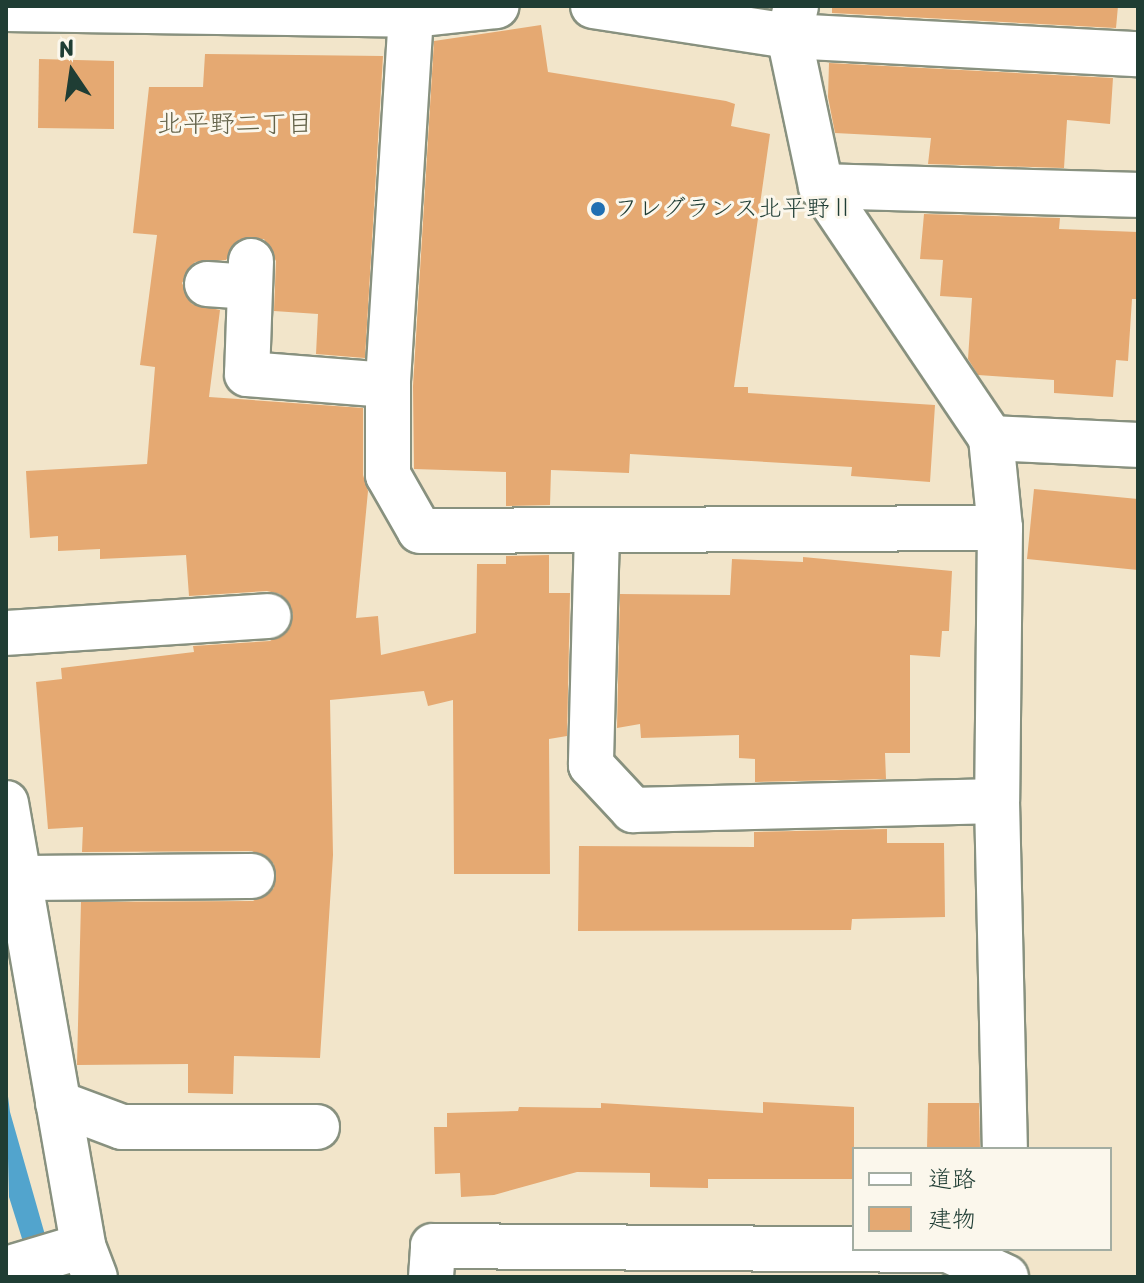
<!DOCTYPE html>
<meta charset="utf-8">
<style>
body{margin:0}
#map{position:relative;width:1144px;height:1283px;overflow:hidden;background:#f2e5ca;font-family:Sriracha,"Klee One",sans-serif}
div>[style]{position:absolute}
.water>*{inset:0;background:#52a4cd}
.building>*{inset:0;background:#e5a972}
.roads{filter:drop-shadow(2px 0 #88917f) drop-shadow(-2px 0 #88917f) drop-shadow(0 2px #88917f) drop-shadow(0 -2px #88917f)}
.minor>*{height:44px;margin:-22px;padding:0 22px;transform-origin:22px;border-radius:22px;background:#fff}
.dots>*{width:22px;height:22px;translate:-50% -50%;box-sizing:border-box;border:4px solid #fbf7ec;border-radius:50%}
span{translate:-50% -50%;white-space:nowrap;text-align:center;line-height:1.15;-webkit-text-stroke:6px #fbf7ec;paint-order:stroke}
.poi-label{font-size:24px;color:#1f3d34}
.left{translate:0 -50%;text-align:left}
.neighbourhood-label{font-size:26px;color:#64634a}
.frame{position:absolute;inset:0;border:8px solid #1f3d34;pointer-events:none}
.legend{position:absolute;left:852px;top:1147px;width:260px;height:104px;box-sizing:border-box;background:#fbf7ec;border:2px solid #a3ada2;margin:0;padding:10px 14px;list-style:none;font-size:24px;color:#1f3d34}
.legend li{display:flex;align-items:center;gap:16px;height:40px}
.legend b{width:40px;border:2px solid #a3ada2}
.north{position:absolute;left:32px;top:32px;width:80px;height:80px;-webkit-text-stroke:6px #fbf7ec;paint-order:stroke;rotate:347deg;font-size:22px;font-weight:700;line-height:32px;text-align:center;color:#1f3d34}
.north::after{content:'';display:block;margin:auto;width:28px;height:36px;background:#1f3d34;clip-path:polygon(50% 0,100% 100%,50% 72%,0 100%)}
</style>
<div id="map">
<div class="water">
<div style="clip-path:polygon(6px 1081px,10px 1112px,57px 1277px,34px 1277px,9px 1197px)"></div>
</div>
<div class="building">
<div style="clip-path:polygon(832px 6px,1118px 6px,1116px 28px,832px 13px)"></div>
<div style="clip-path:polygon(541px 25px,548px 72px,726px 101px,735px 104px,731px 126px,770px 134px,734px 387px,748px 387px,748px 393px,935px 405px,930px 482px,851px 476px,852px 467px,630px 454px,629px 473px,551px 470px,550px 505px,506px 506px,506px 472px,414px 469px,413px 386px,434px 41px)"></div>
<div style="clip-path:polygon(205px 54px,383px 56px,365px 358px,316px 354px,318px 314px,274px 311px,276px 261px,264px 239px,240px 239px,226px 260px,195px 262px,182px 283px,192px 304px,220px 310px,209px 397px,363px 408px,363px 475px,368px 491px,356px 618px,378px 616px,381px 655px,476px 633px,477px 564px,506px 564px,506px 556px,549px 555px,549px 593px,570px 593px,567px 736px,549px 739px,550px 874px,454px 874px,453px 700px,428px 706px,424px 691px,330px 700px,333px 855px,320px 1058px,234px 1056px,233px 1094px,188px 1093px,188px 1064px,77px 1065px,81px 902px,253px 901px,274px 888px,274px 864px,252px 851px,82px 852px,83px 827px,48px 829px,36px 682px,62px 679px,61px 668px,194px 652px,193px 646px,270px 641px,290px 628px,293px 614px,280px 594px,267px 591px,189px 596px,186px 555px,100px 559px,100px 549px,58px 551px,58px 536px,30px 538px,26px 471px,147px 464px,155px 367px,140px 365px,157px 235px,133px 233px,149px 87px,203px 87px)"></div>
<div style="clip-path:polygon(39px 59px,114px 61px,114px 129px,38px 128px)"></div>
<div style="clip-path:polygon(829px 63px,1113px 78px,1110px 124px,1067px 120px,1064px 168px,928px 164px,931px 138px,835px 133px,828px 97px)"></div>
<div style="clip-path:polygon(924px 214px,1060px 218px,1059px 229px,1138px 232px,1138px 299px,1132px 299px,1128px 361px,1116px 360px,1113px 397px,1054px 393px,1054px 380px,978px 375px,968px 359px,972px 298px,940px 296px,943px 260px,920px 259px)"></div>
<div style="clip-path:polygon(1034px 489px,1138px 499px,1138px 570px,1027px 559px)"></div>
<div style="clip-path:polygon(803px 557px,952px 571px,949px 631px,942px 631px,940px 657px,910px 655px,910px 753px,885px 753px,886px 779px,755px 782px,755px 759px,739px 758px,739px 735px,641px 738px,640px 724px,617px 728px,620px 594px,730px 595px,732px 559px,803px 562px)"></div>
<div style="clip-path:polygon(887px 829px,887px 843px,944px 843px,945px 917px,852px 919px,851px 930px,578px 931px,579px 846px,754px 847px,754px 832px)"></div>
<div style="clip-path:polygon(763px 1102px,854px 1107px,854px 1179px,708px 1179px,708px 1188px,650px 1187px,650px 1173px,577px 1172px,494px 1195px,461px 1197px,460px 1173px,435px 1174px,434px 1127px,447px 1127px,447px 1113px,518px 1111px,519px 1107px,601px 1108px,601px 1103px,763px 1113px)"></div>
<div style="clip-path:polygon(928px 1103px,979px 1103px,980px 1149px,927px 1149px)"></div>
</div>
<div class="roads">
<div class="minor">
<div style="left:409px;top:6px;width:9px;rotate:77deg"></div>
<div style="left:411px;top:15px;width:86px;rotate:-6deg"></div>
<div style="left:593px;top:6px;width:198px;rotate:8.7deg"></div>
<div style="left:789px;top:36px;width:349px;rotate:3deg"></div>
<div style="left:796px;top:6px;width:31px;rotate:103deg"></div>
<div style="left:789px;top:36px;width:153px;rotate:78deg"></div>
<div style="left:821px;top:186px;width:304px;rotate:56deg"></div>
<div style="left:991px;top:438px;width:90px;rotate:84.3deg"></div>
<div style="left:1000px;top:528px;width:273px;rotate:90.6deg"></div>
<div style="left:997px;top:801px;width:348px;rotate:88.7deg"></div>
<div style="left:6px;top:9px;width:405px;rotate:0.8deg"></div>
<div style="left:411px;top:15px;width:371px;rotate:93.6deg"></div>
<div style="left:388px;top:385px;width:90px;rotate:90deg"></div>
<div style="left:388px;top:475px;width:64px;rotate:60.3deg"></div>
<div style="left:420px;top:531px;width:580px;rotate:-0.3deg"></div>
<div style="left:821px;top:186px;width:317px;rotate:1.6deg"></div>
<div style="left:251px;top:261px;width:113px;rotate:92deg"></div>
<div style="left:247px;top:374px;width:141px;rotate:4.5deg"></div>
<div style="left:207px;top:284px;width:43px;rotate:4deg"></div>
<div style="left:991px;top:438px;width:147px;rotate:2.7deg"></div>
<div style="left:597px;top:532px;width:233px;rotate:91.5deg"></div>
<div style="left:591px;top:765px;width:62px;rotate:47deg"></div>
<div style="left:633px;top:810px;width:364px;rotate:-1.4deg"></div>
<div style="left:6px;top:633px;width:263px;rotate:-3.7deg"></div>
<div style="left:6px;top:803px;width:450px;rotate:80.1deg"></div>
<div style="left:83px;top:1246px;width:33px;rotate:69deg"></div>
<div style="left:19px;top:878px;width:233px;rotate:-0.5deg"></div>
<div style="left:58px;top:1103px;width:68px;rotate:20.6deg"></div>
<div style="left:122px;top:1127px;width:195px"></div>
<div style="left:6px;top:1269px;width:80px;rotate:-16.6deg"></div>
<div style="left:431px;top:1277px;width:31px;rotate:-86deg"></div>
<div style="left:433px;top:1246px;width:515px;rotate:0.45deg"></div>
<div style="left:948px;top:1250px;width:64px;rotate:25deg"></div>
</div>
</div>
<div class="dots">
<div style="left:598px;top:209px;background:#1f6fb2"></div>
</div>
<div class="poi-label">
<span class="left" style="left:614px;top:209px">フレグランス北平野Ⅱ</span>
</div>
<div class="neighbourhood-label">
<span style="left:235px;top:124px">北平野二丁目</span>
</div>
<div class="frame"></div>
<ul class="legend">
<li><b style="height:10px;background:#fff"></b>道路</li>
<li><b style="height:22px;background:#e5a972"></b>建物</li>
</ul>
<div class="north">N</div>
</div>
